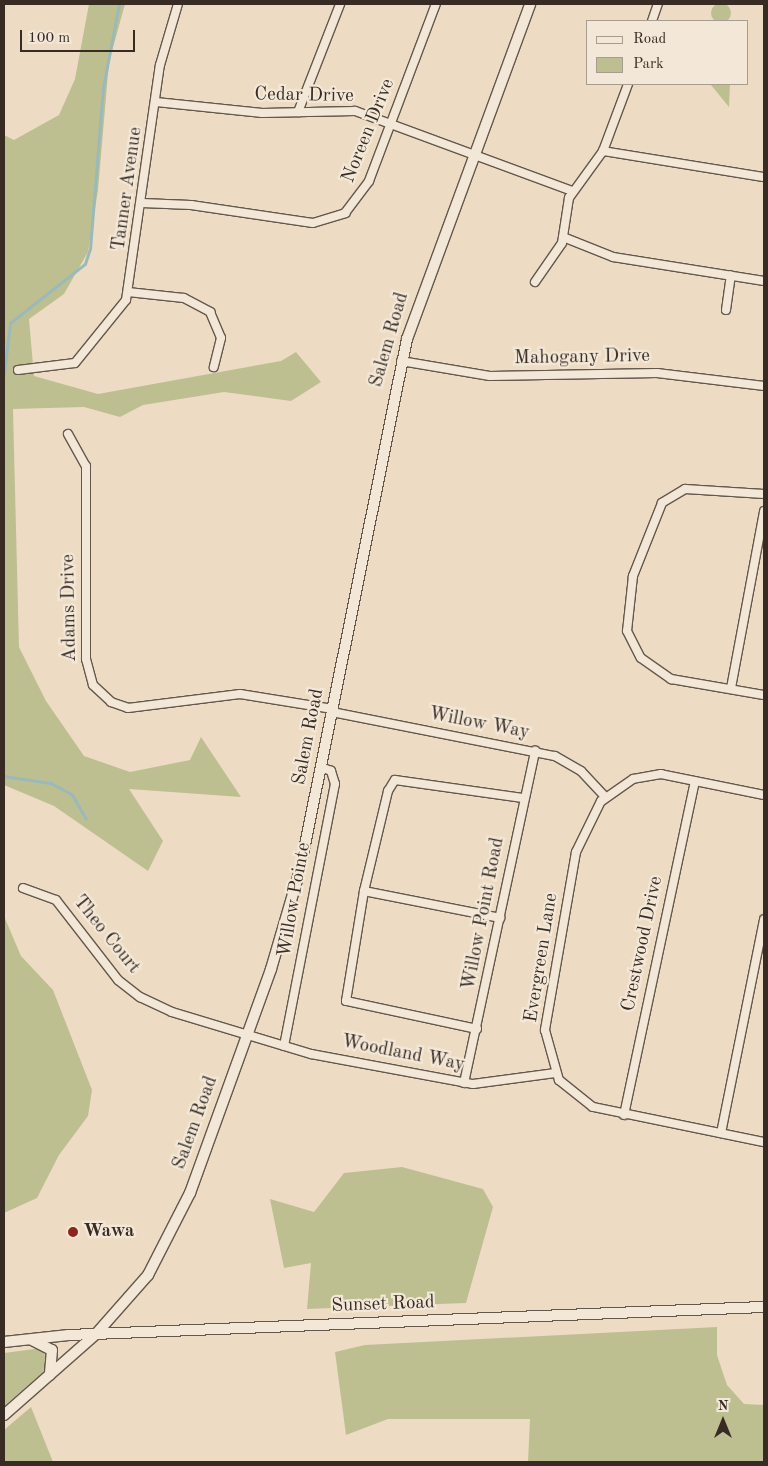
<!DOCTYPE html>
<style>
body{margin:0}
#map{position:relative;width:768px;height:1466px;overflow:hidden;background:#eddcc3;font-family:"Old Standard TT",serif}
div>[style]{position:absolute}
.green>*{inset:0;background:#bebf90}
.round{border-radius:50%}
.stream>*{height:2.5px;margin:-1.25px;padding:0 1.25px;transform-origin:1.25px;border-radius:1.25px;background:#9ababa}
.roads{filter:drop-shadow(1px 0 #64574c) drop-shadow(-1px 0 #64574c) drop-shadow(0 1px #64574c) drop-shadow(0 -1px #64574c)}
.street>*{height:8px;margin:-4px;padding:0 4px;transform-origin:4px;border-radius:4px;background:#f3e8d8}
.secondary>*{height:10px;margin:-5px;padding:0 5px;transform-origin:5px;border-radius:5px;background:#f3e8d8}
.dots>*{width:14px;height:14px;translate:-50% -50%;box-sizing:border-box;border:2px solid #f3e8d8;border-radius:50%}
span{translate:-50% -50%;white-space:nowrap;text-align:center;line-height:1.15;-webkit-text-stroke:4.5px #f3e8d8;paint-order:stroke}
.street-label{font-size:19px;color:#372b24}
.poi-label{font-size:19px;color:#372b24;font-weight:700}
.left{translate:0 -50%;text-align:left}
.frame{position:absolute;inset:0;border:5px solid #372b24;pointer-events:none}
.legend{position:absolute;left:586px;top:20px;width:162px;height:65px;box-sizing:border-box;background:#f3e8d8;border:1px solid #a89c90;margin:0;padding:6px 9px;list-style:none;font-size:15px;color:#372b24}
.legend li{display:flex;align-items:center;gap:10px;height:25px}
.legend b{width:25px;border:1px solid #a89c90}
.north{position:absolute;left:698px;top:1396px;width:50px;height:50px;-webkit-text-stroke:4px #f3e8d8;paint-order:stroke;rotate:0deg;font-size:14px;font-weight:700;line-height:20px;text-align:center;color:#372b24}
.north::after{content:'';display:block;margin:auto;width:18px;height:22px;background:#372b24;clip-path:polygon(50% 0,100% 100%,50% 72%,0 100%)}
.scale{position:absolute;left:20px;top:30px;width:115px;height:22px;box-sizing:border-box;border:2px solid #372b24;border-top:0;padding-left:6px;font-size:15px;line-height:18px;white-space:nowrap;color:#372b24;-webkit-text-stroke:4px #f3e8d8;paint-order:stroke}
</style>
<div id="map">
<div class="green">
<div class="round" style="left:711px;top:3px;width:20px;height:20px"></div>
<div style="clip-path:polygon(89px 4px,125px 4px,109px 62px,98px 190px,88px 252px,64px 294px,29px 319px,34px 376px,98px 394px,281px 361px,296px 352px,321px 382px,291px 401px,224px 392px,143px 405px,120px 417px,84px 407px,13px 409px,19px 647px,46px 701px,84px 756px,130px 772px,190px 760px,201px 737px,241px 797px,129px 789px,163px 841px,148px 871px,54px 806px,4px 785px,4px 135px,14px 140px,59px 115px,75px 79px)"></div>
<div style="clip-path:polygon(730px 84px,729px 107px,711px 85px)"></div>
<div style="clip-path:polygon(4px 916px,21px 956px,53px 990px,92px 1090px,88px 1116px,59px 1155px,37px 1198px,4px 1213px)"></div>
<div style="clip-path:polygon(402px 1167px,483px 1189px,493px 1207px,466px 1303px,307px 1309px,311px 1263px,284px 1268px,270px 1199px,314px 1212px,344px 1173px)"></div>
<div style="clip-path:polygon(717px 1327px,717px 1355px,727px 1385px,744px 1404px,764px 1405px,764px 1462px,528px 1462px,530px 1419px,388px 1419px,346px 1435px,335px 1352px,365px 1345px)"></div>
<div style="clip-path:polygon(42px 1348px,49px 1367px,4px 1406px,4px 1353px)"></div>
<div style="clip-path:polygon(31px 1407px,53px 1462px,4px 1462px,4px 1430px)"></div>
</div>
<div class="stream">
<div style="left:4px;top:374px;width:51px;rotate:-83.3deg"></div>
<div style="left:10px;top:323px;width:95px;rotate:-38.2deg"></div>
<div style="left:85px;top:264px;width:16px;rotate:-72deg"></div>
<div style="left:90px;top:249px;width:162px;rotate:-85.4deg"></div>
<div style="left:103px;top:88px;width:86px;rotate:-79.2deg"></div>
<div style="left:4px;top:776px;width:48px;rotate:8.5deg"></div>
<div style="left:51px;top:783px;width:24px;rotate:28deg"></div>
<div style="left:72px;top:794px;width:28px;rotate:60deg"></div>
</div>
<div class="roads">
<div class="street">
<div style="left:652px;top:21px;width:18px;rotate:-71deg"></div>
<div style="left:156px;top:102px;width:107px;rotate:5.9deg"></div>
<div style="left:262px;top:113px;width:93px;rotate:-1.2deg"></div>
<div style="left:355px;top:111px;width:231px;rotate:20.2deg"></div>
<div style="left:298px;top:112px;width:116px;rotate:-68.7deg"></div>
<div style="left:603px;top:151px;width:163px;rotate:9.2deg"></div>
<div style="left:142px;top:203px;width:49px;rotate:2.3deg"></div>
<div style="left:191px;top:205px;width:123px;rotate:8.4deg"></div>
<div style="left:313px;top:223px;width:34px;rotate:-17deg"></div>
<div style="left:345px;top:213px;width:40px;rotate:-53deg"></div>
<div style="left:369px;top:181px;width:189px;rotate:-69.3deg"></div>
<div style="left:563px;top:237px;width:54px;rotate:21.8deg"></div>
<div style="left:613px;top:257px;width:153px;rotate:9deg"></div>
<div style="left:535px;top:282px;width:47px;rotate:-55.3deg"></div>
<div style="left:562px;top:243px;width:46px;rotate:-81.2deg"></div>
<div style="left:569px;top:198px;width:58px;rotate:-54.1deg"></div>
<div style="left:603px;top:151px;width:72px;rotate:-69.5deg"></div>
<div style="left:128px;top:292px;width:56px;rotate:6.1deg"></div>
<div style="left:184px;top:298px;width:30px;rotate:28deg"></div>
<div style="left:210px;top:312px;width:28px;rotate:67deg"></div>
<div style="left:221px;top:338px;width:30px;rotate:104deg"></div>
<div style="left:726px;top:310px;width:35px;rotate:-82deg"></div>
<div style="left:401px;top:361px;width:90px;rotate:9.6deg"></div>
<div style="left:490px;top:376px;width:167px;rotate:-1deg"></div>
<div style="left:657px;top:373px;width:108px;rotate:6.9deg"></div>
<div style="left:18px;top:370px;width:57px;rotate:-7deg"></div>
<div style="left:75px;top:363px;width:81px;rotate:-51deg"></div>
<div style="left:126px;top:300px;width:237px;rotate:-81.8deg"></div>
<div style="left:160px;top:65px;width:64px;rotate:-73.6deg"></div>
<div style="left:68px;top:434px;width:37px;rotate:61deg"></div>
<div style="left:86px;top:466px;width:193px;rotate:90deg"></div>
<div style="left:86px;top:659px;width:27px;rotate:75deg"></div>
<div style="left:93px;top:685px;width:25px;rotate:43deg"></div>
<div style="left:111px;top:702px;width:18px;rotate:19deg"></div>
<div style="left:128px;top:708px;width:113px;rotate:-7.1deg"></div>
<div style="left:240px;top:694px;width:94px;rotate:9.2deg"></div>
<div style="left:764px;top:494px;width:79px;rotate:-176.4deg"></div>
<div style="left:685px;top:489px;width:27px;rotate:149deg"></div>
<div style="left:662px;top:503px;width:79px;rotate:111.7deg"></div>
<div style="left:633px;top:576px;width:55px;rotate:96.2deg"></div>
<div style="left:627px;top:631px;width:30px;rotate:63deg"></div>
<div style="left:641px;top:658px;width:37px;rotate:35deg"></div>
<div style="left:671px;top:679px;width:94px;rotate:9.8deg"></div>
<div style="left:731px;top:688px;width:180px;rotate:-79.4deg"></div>
<div style="left:332px;top:712px;width:227px;rotate:11.2deg"></div>
<div style="left:555px;top:756px;width:30px;rotate:30deg"></div>
<div style="left:581px;top:771px;width:35px;rotate:47deg"></div>
<div style="left:764px;top:795px;width:105px;rotate:-168.5deg"></div>
<div style="left:661px;top:774px;width:28px;rotate:170deg"></div>
<div style="left:633px;top:779px;width:39px;rotate:145deg"></div>
<div style="left:601px;top:801px;width:57px;rotate:116.1deg"></div>
<div style="left:576px;top:852px;width:181px;rotate:99.9deg"></div>
<div style="left:545px;top:1030px;width:52px;rotate:74.4deg"></div>
<div style="left:559px;top:1080px;width:43px;rotate:38.5deg"></div>
<div style="left:593px;top:1107px;width:175px;rotate:11.6deg"></div>
<div style="left:23px;top:888px;width:35px;rotate:20deg"></div>
<div style="left:56px;top:900px;width:101px;rotate:52.2deg"></div>
<div style="left:118px;top:980px;width:28px;rotate:38deg"></div>
<div style="left:140px;top:997px;width:35px;rotate:25deg"></div>
<div style="left:172px;top:1012px;width:145px;rotate:16.8deg"></div>
<div style="left:311px;top:1054px;width:165px;rotate:10.5deg"></div>
<div style="left:473px;top:1084px;width:83px;rotate:-7.6deg"></div>
<div style="left:364px;top:891px;width:139px;rotate:11.2deg"></div>
<div style="left:477px;top:1029px;width:134px;rotate:-167.9deg"></div>
<div style="left:346px;top:1001px;width:111px;rotate:-80.7deg"></div>
<div style="left:364px;top:891px;width:103px;rotate:-76.5deg"></div>
<div style="left:388px;top:791px;width:13px;rotate:-58deg"></div>
<div style="left:395px;top:780px;width:129px;rotate:8deg"></div>
<div style="left:284px;top:1046px;width:267px;rotate:-79deg"></div>
<div style="left:335px;top:784px;width:14px;rotate:-107deg"></div>
<div style="left:331px;top:771px;width:11px;rotate:-158deg"></div>
<div style="left:464px;top:1083px;width:340px;rotate:-77.9deg"></div>
<div style="left:624px;top:1115px;width:341px;rotate:-78deg"></div>
<div style="left:721px;top:1133px;width:218px;rotate:-78.6deg"></div>
</div>
<div class="secondary">
<div style="left:32px;top:1340px;width:22px;rotate:27deg"></div>
<div style="left:52px;top:1350px;width:25px;rotate:95deg"></div>
<div style="left:4px;top:1342px;width:65px;rotate:-6.1deg"></div>
<div style="left:69px;top:1335px;width:696px;rotate:-2.31deg"></div>
<div style="left:4px;top:1415px;width:123px;rotate:-41.4deg"></div>
<div style="left:96px;top:1334px;width:79px;rotate:-48.6deg"></div>
<div style="left:148px;top:1275px;width:92px;rotate:-62.9deg"></div>
<div style="left:190px;top:1193px;width:238px;rotate:-70.1deg"></div>
<div style="left:271px;top:969px;width:103px;rotate:-73.7deg"></div>
<div style="left:300px;top:870px;width:542px;rotate:-78.61deg"></div>
<div style="left:407px;top:339px;width:357px;rotate:-69.8deg"></div>
</div>
</div>
<div class="dots">
<div style="left:73px;top:1232px;background:#8f2418"></div>
</div>
<div class="street-label">
<span style="left:304px;top:96px;rotate:1deg">Cedar Drive</span>
<span style="left:369px;top:131px;rotate:-68deg">Noreen Drive</span>
<span style="left:128px;top:189px;rotate:-82deg">Tanner Avenue</span>
<span style="left:390px;top:340px;rotate:-74deg">Salem Road</span>
<span style="left:582px;top:358px;rotate:-1deg">Mahogany Drive</span>
<span style="left:70px;top:608px;rotate:-91deg">Adams Drive</span>
<span style="left:479px;top:724px;rotate:11deg">Willow Way</span>
<span style="left:309px;top:737px;rotate:-79deg">Salem Road</span>
<span style="left:295px;top:900px;rotate:-80deg">Willow Pointe</span>
<span style="left:484px;top:914px;rotate:-79deg">Willow Point Road</span>
<span style="left:106px;top:935px;rotate:51deg">Theo Court</span>
<span style="left:643px;top:944px;rotate:-78deg">Crestwood Drive</span>
<span style="left:542px;top:958px;rotate:-81deg">Evergreen Lane</span>
<span style="left:403px;top:1054px;rotate:11deg">Woodland Way</span>
<span style="left:196px;top:1123px;rotate:-70deg">Salem Road</span>
<span style="left:383px;top:1305px;rotate:-2deg">Sunset Road</span>
</div>
<div class="poi-label">
<span class="left" style="left:83px;top:1232px">Wawa</span>
</div>
<div class="frame"></div>
<ul class="legend">
<li><b style="height:6px;background:#f3e8d8"></b>Road</li>
<li><b style="height:14px;background:#bebf90"></b>Park</li>
</ul>
<div class="north">N</div>
<div class="scale">100 m</div>
</div>
